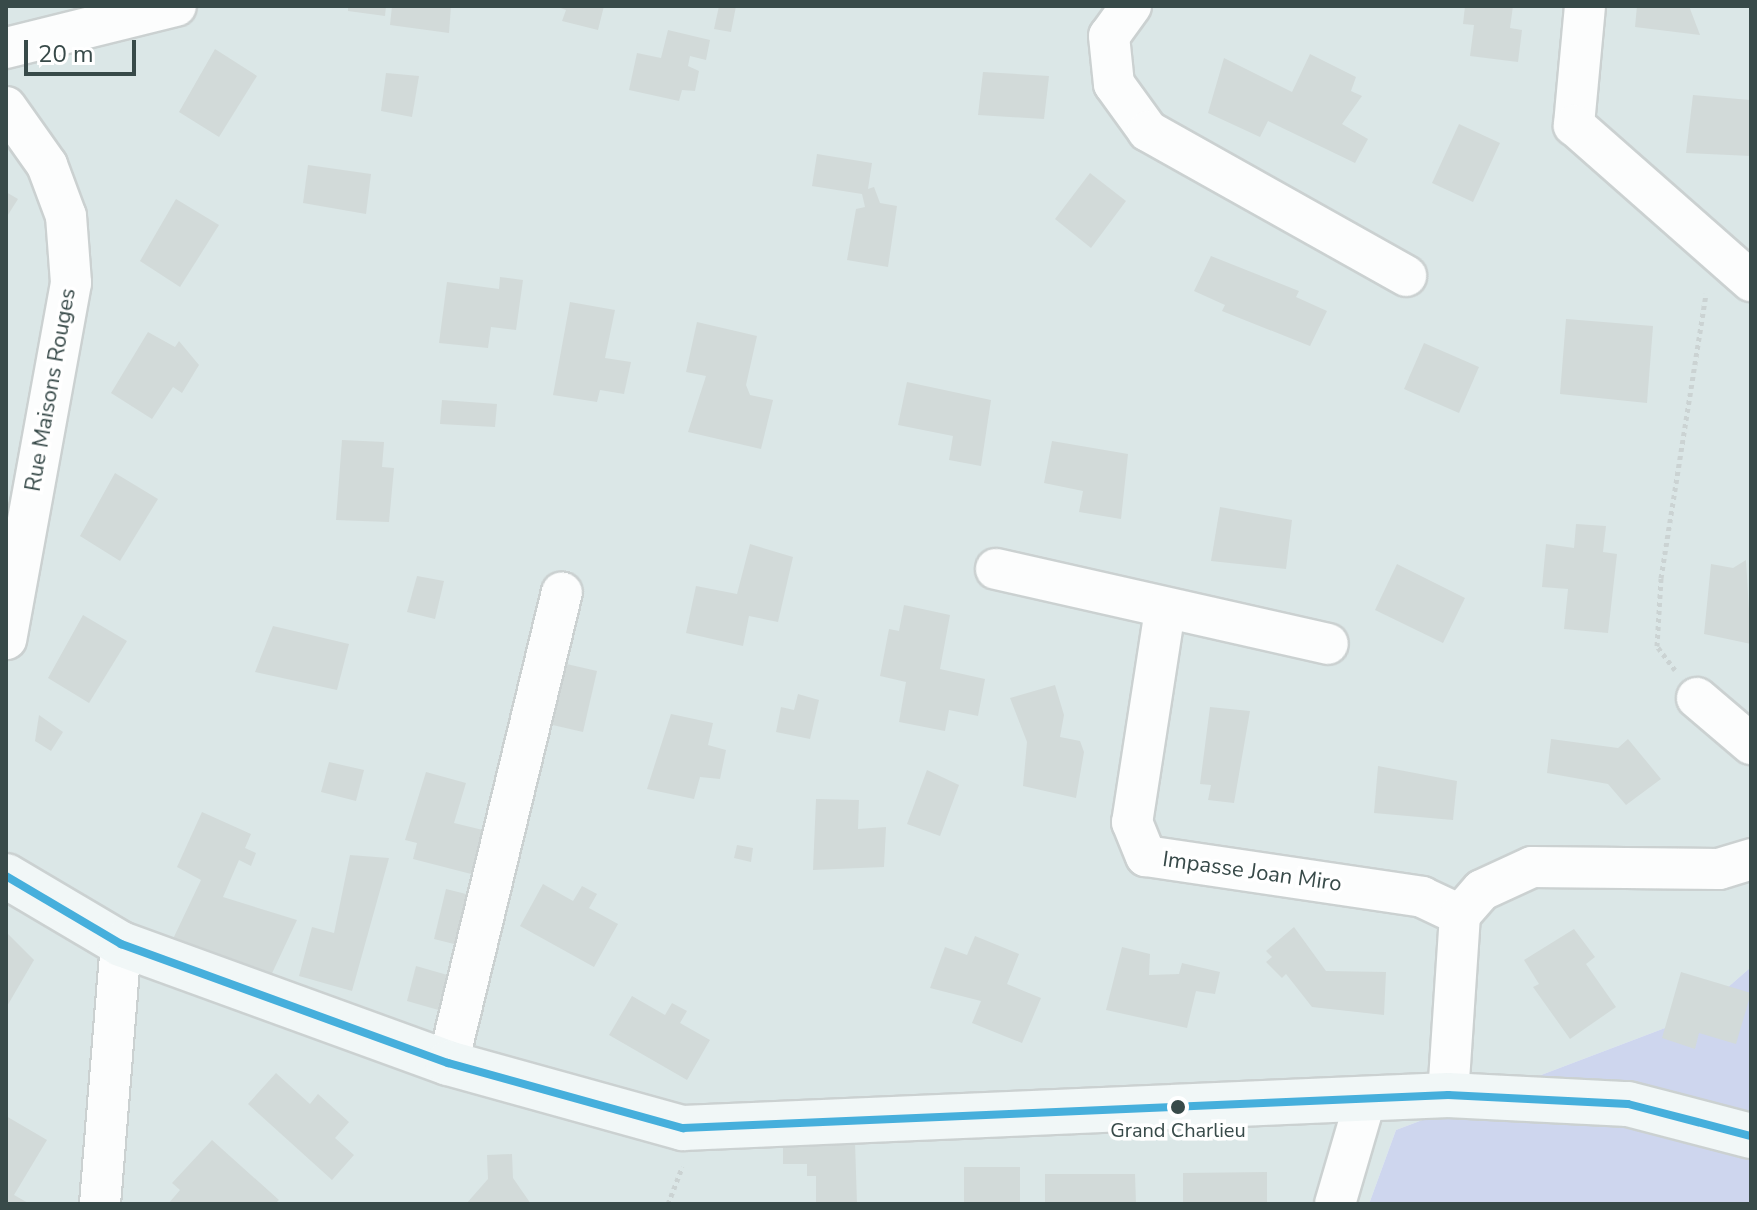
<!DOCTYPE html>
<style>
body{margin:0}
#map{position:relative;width:1757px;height:1210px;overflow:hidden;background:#edf3f3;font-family:"Nunito Sans",sans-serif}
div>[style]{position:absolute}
.residential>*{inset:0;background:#dbe7e7}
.green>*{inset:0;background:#ced6ee}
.building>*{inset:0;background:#d2dad9}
.path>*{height:5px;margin-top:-2.5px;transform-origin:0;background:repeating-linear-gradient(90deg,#cbd3d3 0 4px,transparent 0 8px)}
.roads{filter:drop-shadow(2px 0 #cbd1d1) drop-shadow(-2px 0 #cbd1d1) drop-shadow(0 2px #cbd1d1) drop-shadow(0 -2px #cbd1d1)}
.street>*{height:40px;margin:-20px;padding:0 20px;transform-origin:20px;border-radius:20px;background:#fcfdfd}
.secondary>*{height:44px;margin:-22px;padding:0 22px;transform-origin:22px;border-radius:22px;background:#f1f7f7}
.bus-1>*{height:8px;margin:-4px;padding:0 4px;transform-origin:4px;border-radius:4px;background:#46afdc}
.dots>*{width:22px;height:22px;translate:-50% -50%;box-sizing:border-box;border:4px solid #fff;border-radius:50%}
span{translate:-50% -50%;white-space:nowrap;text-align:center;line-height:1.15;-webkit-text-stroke:7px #fff;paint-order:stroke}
.bus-label{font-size:20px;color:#384a49}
.street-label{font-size:22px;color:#384a49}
.frame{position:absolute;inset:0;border:8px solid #384a49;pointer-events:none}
.scale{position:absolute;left:24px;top:40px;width:112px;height:36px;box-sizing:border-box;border:4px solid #384a49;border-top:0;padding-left:10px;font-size:24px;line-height:28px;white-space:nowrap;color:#384a49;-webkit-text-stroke:6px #fff;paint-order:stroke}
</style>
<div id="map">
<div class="residential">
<div style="clip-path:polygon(6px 6px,1751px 6px,1751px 967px,1694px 1017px,1396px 1130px,1369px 1204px,6px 1204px)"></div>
</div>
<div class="green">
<div style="clip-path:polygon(1751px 967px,1751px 1204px,1369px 1204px,1396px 1130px,1694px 1017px)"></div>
</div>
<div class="building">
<div style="clip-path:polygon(348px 6px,386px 6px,385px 16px,348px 11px)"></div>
<div style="clip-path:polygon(392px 6px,451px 6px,449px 33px,390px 25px)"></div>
<div style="clip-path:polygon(555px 6px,604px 6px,598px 30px,562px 21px,566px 10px)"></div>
<div style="clip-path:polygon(719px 6px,736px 6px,731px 32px,714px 29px)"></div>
<div style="clip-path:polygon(1465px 6px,1513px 6px,1510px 28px,1522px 30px,1518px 62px,1470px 56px,1474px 25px,1463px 24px)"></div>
<div style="clip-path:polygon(1637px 6px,1689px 6px,1700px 35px,1635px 27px)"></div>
<div style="clip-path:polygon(668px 30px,710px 40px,706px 60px,690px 56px,688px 66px,699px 71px,695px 91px,682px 90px,679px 101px,629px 90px,637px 53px,661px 58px)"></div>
<div style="clip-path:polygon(215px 49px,257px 76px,219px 137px,179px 112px)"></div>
<div style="clip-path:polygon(1310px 54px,1356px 77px,1351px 91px,1362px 96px,1342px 124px,1368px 139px,1355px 163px,1268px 121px,1260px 137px,1208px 113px,1224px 58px,1292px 92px)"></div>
<div style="clip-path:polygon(983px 72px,1049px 76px,1044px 119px,978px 115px)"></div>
<div style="clip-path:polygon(386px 73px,419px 76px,412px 117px,381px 111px)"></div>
<div style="clip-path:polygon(1693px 95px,1750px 100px,1751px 156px,1686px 153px)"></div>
<div style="clip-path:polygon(1459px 124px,1500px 143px,1473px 202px,1432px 183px)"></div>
<div style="clip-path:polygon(817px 154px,872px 163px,868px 189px,874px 187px,880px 203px,897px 206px,888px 267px,847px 260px,856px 209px,865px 207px,862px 194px,812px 186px)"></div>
<div style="clip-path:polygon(308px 165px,371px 174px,366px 214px,303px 203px)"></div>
<div style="clip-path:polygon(1090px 173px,1126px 201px,1091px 248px,1055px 219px)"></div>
<div style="clip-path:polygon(6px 192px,18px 199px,6px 218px)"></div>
<div style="clip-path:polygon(176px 199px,219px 225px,180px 287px,140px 261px)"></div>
<div style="clip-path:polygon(1211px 256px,1299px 291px,1296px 297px,1327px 311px,1310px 346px,1222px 311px,1225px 305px,1194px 291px)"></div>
<div style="clip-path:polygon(500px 277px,523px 280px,516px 330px,491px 327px,488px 348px,439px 343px,447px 282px,499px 289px)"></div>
<div style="clip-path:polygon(570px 302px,615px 310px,605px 358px,631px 362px,624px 394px,600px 390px,597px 402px,553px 395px)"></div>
<div style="clip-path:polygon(1566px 319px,1653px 326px,1647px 403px,1560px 394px)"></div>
<div style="clip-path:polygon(697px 322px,757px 336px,746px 385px,750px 395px,773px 400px,761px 449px,688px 432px,706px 376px,686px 372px)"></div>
<div style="clip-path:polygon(148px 332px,175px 347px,179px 341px,199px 365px,182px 393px,173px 387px,152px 419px,111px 393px)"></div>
<div style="clip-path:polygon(1424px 343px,1479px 367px,1459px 413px,1404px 389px)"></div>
<div style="clip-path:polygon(907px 382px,991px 400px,981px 466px,949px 460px,953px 436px,898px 425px)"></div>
<div style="clip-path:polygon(442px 400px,497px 404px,495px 427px,440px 424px)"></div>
<div style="clip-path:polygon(342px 440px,384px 442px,382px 467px,394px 468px,389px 522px,336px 520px)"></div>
<div style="clip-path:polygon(1052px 441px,1128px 454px,1121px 519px,1079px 512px,1083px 491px,1044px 483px)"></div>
<div style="clip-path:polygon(115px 473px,158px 499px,120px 561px,80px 536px)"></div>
<div style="clip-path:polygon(1220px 507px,1292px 520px,1286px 569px,1211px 561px)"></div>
<div style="clip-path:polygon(1576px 524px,1606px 526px,1603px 552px,1617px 554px,1608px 633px,1564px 629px,1568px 589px,1542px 587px,1546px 544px,1574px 548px)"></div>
<div style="clip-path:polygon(750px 544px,793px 557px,778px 622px,749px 616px,743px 646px,686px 633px,696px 586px,737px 594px)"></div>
<div style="clip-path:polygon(1746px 560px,1751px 644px,1704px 634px,1711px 564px,1733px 568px)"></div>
<div style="clip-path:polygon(1397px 564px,1465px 598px,1443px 643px,1375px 610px)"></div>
<div style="clip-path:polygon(417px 576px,444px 581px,435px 619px,407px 612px)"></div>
<div style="clip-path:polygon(904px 605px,950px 615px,940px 669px,985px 679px,978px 716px,949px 710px,945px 731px,899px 722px,906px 682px,880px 676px,889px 629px,899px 631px)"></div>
<div style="clip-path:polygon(83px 615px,127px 641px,89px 703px,48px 678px)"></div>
<div style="clip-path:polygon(273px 626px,349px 644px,337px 690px,255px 672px)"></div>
<div style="clip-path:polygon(558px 662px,597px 671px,583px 732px,544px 723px)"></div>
<div style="clip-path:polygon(1055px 685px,1064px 715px,1060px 737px,1080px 741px,1084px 752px,1076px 798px,1023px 786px,1027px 742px,1010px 698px)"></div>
<div style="clip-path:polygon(798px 694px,819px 700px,810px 739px,776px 732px,781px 707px,794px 710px)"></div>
<div style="clip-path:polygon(1210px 707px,1250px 711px,1234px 803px,1208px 800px,1211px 785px,1200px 784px)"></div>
<div style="clip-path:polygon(671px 714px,713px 723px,708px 745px,726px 750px,720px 779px,700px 777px,694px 799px,647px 789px)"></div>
<div style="clip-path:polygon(39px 715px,63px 732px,51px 751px,35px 741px)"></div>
<div style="clip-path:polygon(1551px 739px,1618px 748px,1628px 739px,1661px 779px,1626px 805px,1608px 784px,1547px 773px)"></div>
<div style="clip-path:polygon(329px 762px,364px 770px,356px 801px,321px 792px)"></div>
<div style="clip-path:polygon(1378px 766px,1457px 781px,1453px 820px,1374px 813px)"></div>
<div style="clip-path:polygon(927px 770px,959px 785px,940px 836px,907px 824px)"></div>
<div style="clip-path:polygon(426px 772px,466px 783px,454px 823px,487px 831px,475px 875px,413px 859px,417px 843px,405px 840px)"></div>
<div style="clip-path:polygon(816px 799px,859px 800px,858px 829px,886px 827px,884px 867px,813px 870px)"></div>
<div style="clip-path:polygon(202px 812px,251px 834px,245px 848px,256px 853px,251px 866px,239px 860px,223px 897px,297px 920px,267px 984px,172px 941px,201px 880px,177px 867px)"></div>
<div style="clip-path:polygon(737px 845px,753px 848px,751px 862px,734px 858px)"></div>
<div style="clip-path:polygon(350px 855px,389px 858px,352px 991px,299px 976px,312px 927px,334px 933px)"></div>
<div style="clip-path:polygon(543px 884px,573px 901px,582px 886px,597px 894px,589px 908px,618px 924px,594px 967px,520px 926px)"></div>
<div style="clip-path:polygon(446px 889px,470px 895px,458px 945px,434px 939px)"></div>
<div style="clip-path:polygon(1294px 927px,1326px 971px,1386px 972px,1384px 1015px,1312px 1007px,1286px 974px,1282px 978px,1266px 962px,1272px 957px,1266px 951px)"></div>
<div style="clip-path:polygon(1574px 929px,1595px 957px,1586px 964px,1616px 1007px,1570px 1039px,1533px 987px,1539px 984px,1524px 960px)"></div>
<div style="clip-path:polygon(6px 932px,34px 960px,6px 1008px)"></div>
<div style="clip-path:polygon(975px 936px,1019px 954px,1007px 984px,1041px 998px,1022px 1043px,972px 1023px,981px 1001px,930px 988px,945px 947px,967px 955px)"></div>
<div style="clip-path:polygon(1122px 947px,1150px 954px,1149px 975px,1179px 974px,1182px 963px,1220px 972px,1215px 994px,1196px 991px,1187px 1028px,1106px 1010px)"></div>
<div style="clip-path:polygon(416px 966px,451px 976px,442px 1011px,407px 1001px)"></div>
<div style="clip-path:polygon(1681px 972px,1751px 993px,1736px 1044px,1699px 1033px,1695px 1049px,1662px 1038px)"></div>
<div style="clip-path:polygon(632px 996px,665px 1015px,672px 1003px,687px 1011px,680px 1023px,710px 1040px,687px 1080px,609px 1035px)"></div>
<div style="clip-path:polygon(276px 1073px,310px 1104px,318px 1094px,349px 1122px,335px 1138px,354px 1155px,332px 1180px,248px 1104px)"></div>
<div style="clip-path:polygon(6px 1116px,47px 1140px,14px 1195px,30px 1204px,6px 1204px)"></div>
<div style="clip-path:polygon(212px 1140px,279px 1200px,275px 1204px,168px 1204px,180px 1190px,172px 1183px)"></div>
<div style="clip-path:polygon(855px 1142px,857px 1204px,816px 1204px,816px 1176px,807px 1176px,807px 1164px,783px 1164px,783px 1144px)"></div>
<div style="clip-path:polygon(512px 1154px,513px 1178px,531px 1204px,466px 1204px,488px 1179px,487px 1155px)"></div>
<div style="clip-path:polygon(964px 1167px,1020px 1167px,1020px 1204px,964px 1204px)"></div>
<div style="clip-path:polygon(1267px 1172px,1267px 1204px,1183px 1204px,1183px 1173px)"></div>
<div style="clip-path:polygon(1045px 1174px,1135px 1174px,1136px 1204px,1045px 1204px)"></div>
</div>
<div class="path">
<div style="left:1675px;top:670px;width:30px;rotate:-127deg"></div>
<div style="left:1657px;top:646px;width:68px;rotate:-86.6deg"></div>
<div style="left:1661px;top:578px;width:288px;rotate:-81deg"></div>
<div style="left:668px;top:1204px;width:40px;rotate:-69deg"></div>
</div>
<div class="roads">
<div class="street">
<div style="left:1131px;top:6px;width:37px;rotate:126deg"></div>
<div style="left:1109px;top:36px;width:48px;rotate:84.1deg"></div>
<div style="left:1114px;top:84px;width:58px;rotate:54.1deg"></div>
<div style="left:1148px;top:131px;width:296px;rotate:29.3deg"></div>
<div style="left:1585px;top:6px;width:120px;rotate:95.3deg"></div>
<div style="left:1574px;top:125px;width:236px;rotate:41.4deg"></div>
<div style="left:6px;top:48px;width:175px;rotate:-13.9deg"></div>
<div style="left:6px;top:107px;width:71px;rotate:54.7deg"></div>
<div style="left:47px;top:165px;width:54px;rotate:69.6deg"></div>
<div style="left:66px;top:216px;width:67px;rotate:85.7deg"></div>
<div style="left:71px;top:283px;width:362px;rotate:100.3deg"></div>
<div style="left:996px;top:569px;width:340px;rotate:12.7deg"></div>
<div style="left:1165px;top:610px;width:215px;rotate:98.8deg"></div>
<div style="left:1132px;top:822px;width:37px;rotate:68deg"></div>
<div style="left:1146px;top:856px;width:279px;rotate:8.4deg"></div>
<div style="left:1422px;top:897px;width:42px;rotate:25.3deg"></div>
<div style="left:1460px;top:915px;width:180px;rotate:93.8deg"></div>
<div style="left:1697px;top:698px;width:71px;rotate:40.4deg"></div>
<div style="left:1460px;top:915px;width:33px;rotate:-49deg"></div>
<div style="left:1482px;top:890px;width:55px;rotate:-24.7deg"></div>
<div style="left:1532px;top:867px;width:187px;rotate:0.6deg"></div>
<div style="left:1719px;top:869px;width:34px;rotate:-17deg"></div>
<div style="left:448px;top:1063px;width:484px;rotate:-76.4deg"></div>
<div style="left:100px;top:1204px;width:261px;rotate:-85.4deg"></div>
<div style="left:1335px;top:1204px;width:110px;rotate:-73.7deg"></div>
</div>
<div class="secondary">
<div style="left:6px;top:876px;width:134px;rotate:30.6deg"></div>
<div style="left:121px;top:944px;width:348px;rotate:20deg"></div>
<div style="left:448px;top:1063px;width:244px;rotate:15.5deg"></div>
<div style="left:683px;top:1128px;width:766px;rotate:-2.47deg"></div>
<div style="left:1448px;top:1095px;width:180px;rotate:2.9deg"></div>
<div style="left:1628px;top:1104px;width:127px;rotate:14.6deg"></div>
</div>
</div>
<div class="bus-1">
<div style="left:6px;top:876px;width:134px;rotate:30.6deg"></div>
<div style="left:121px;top:944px;width:348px;rotate:20deg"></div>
<div style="left:448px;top:1063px;width:244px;rotate:15.5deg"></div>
<div style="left:683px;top:1128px;width:766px;rotate:-2.47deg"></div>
<div style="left:1448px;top:1095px;width:180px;rotate:2.9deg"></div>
<div style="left:1628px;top:1104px;width:127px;rotate:14.6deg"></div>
</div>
<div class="dots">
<div style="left:1178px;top:1107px;background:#384a49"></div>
</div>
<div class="bus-label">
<span style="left:1178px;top:1130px">Grand Charlieu</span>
</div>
<div class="street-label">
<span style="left:51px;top:390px;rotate:-80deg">Rue Maisons Rouges</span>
<span style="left:1252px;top:872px;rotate:8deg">Impasse Joan Miro</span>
</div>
<div class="frame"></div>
<div class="scale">20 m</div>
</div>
